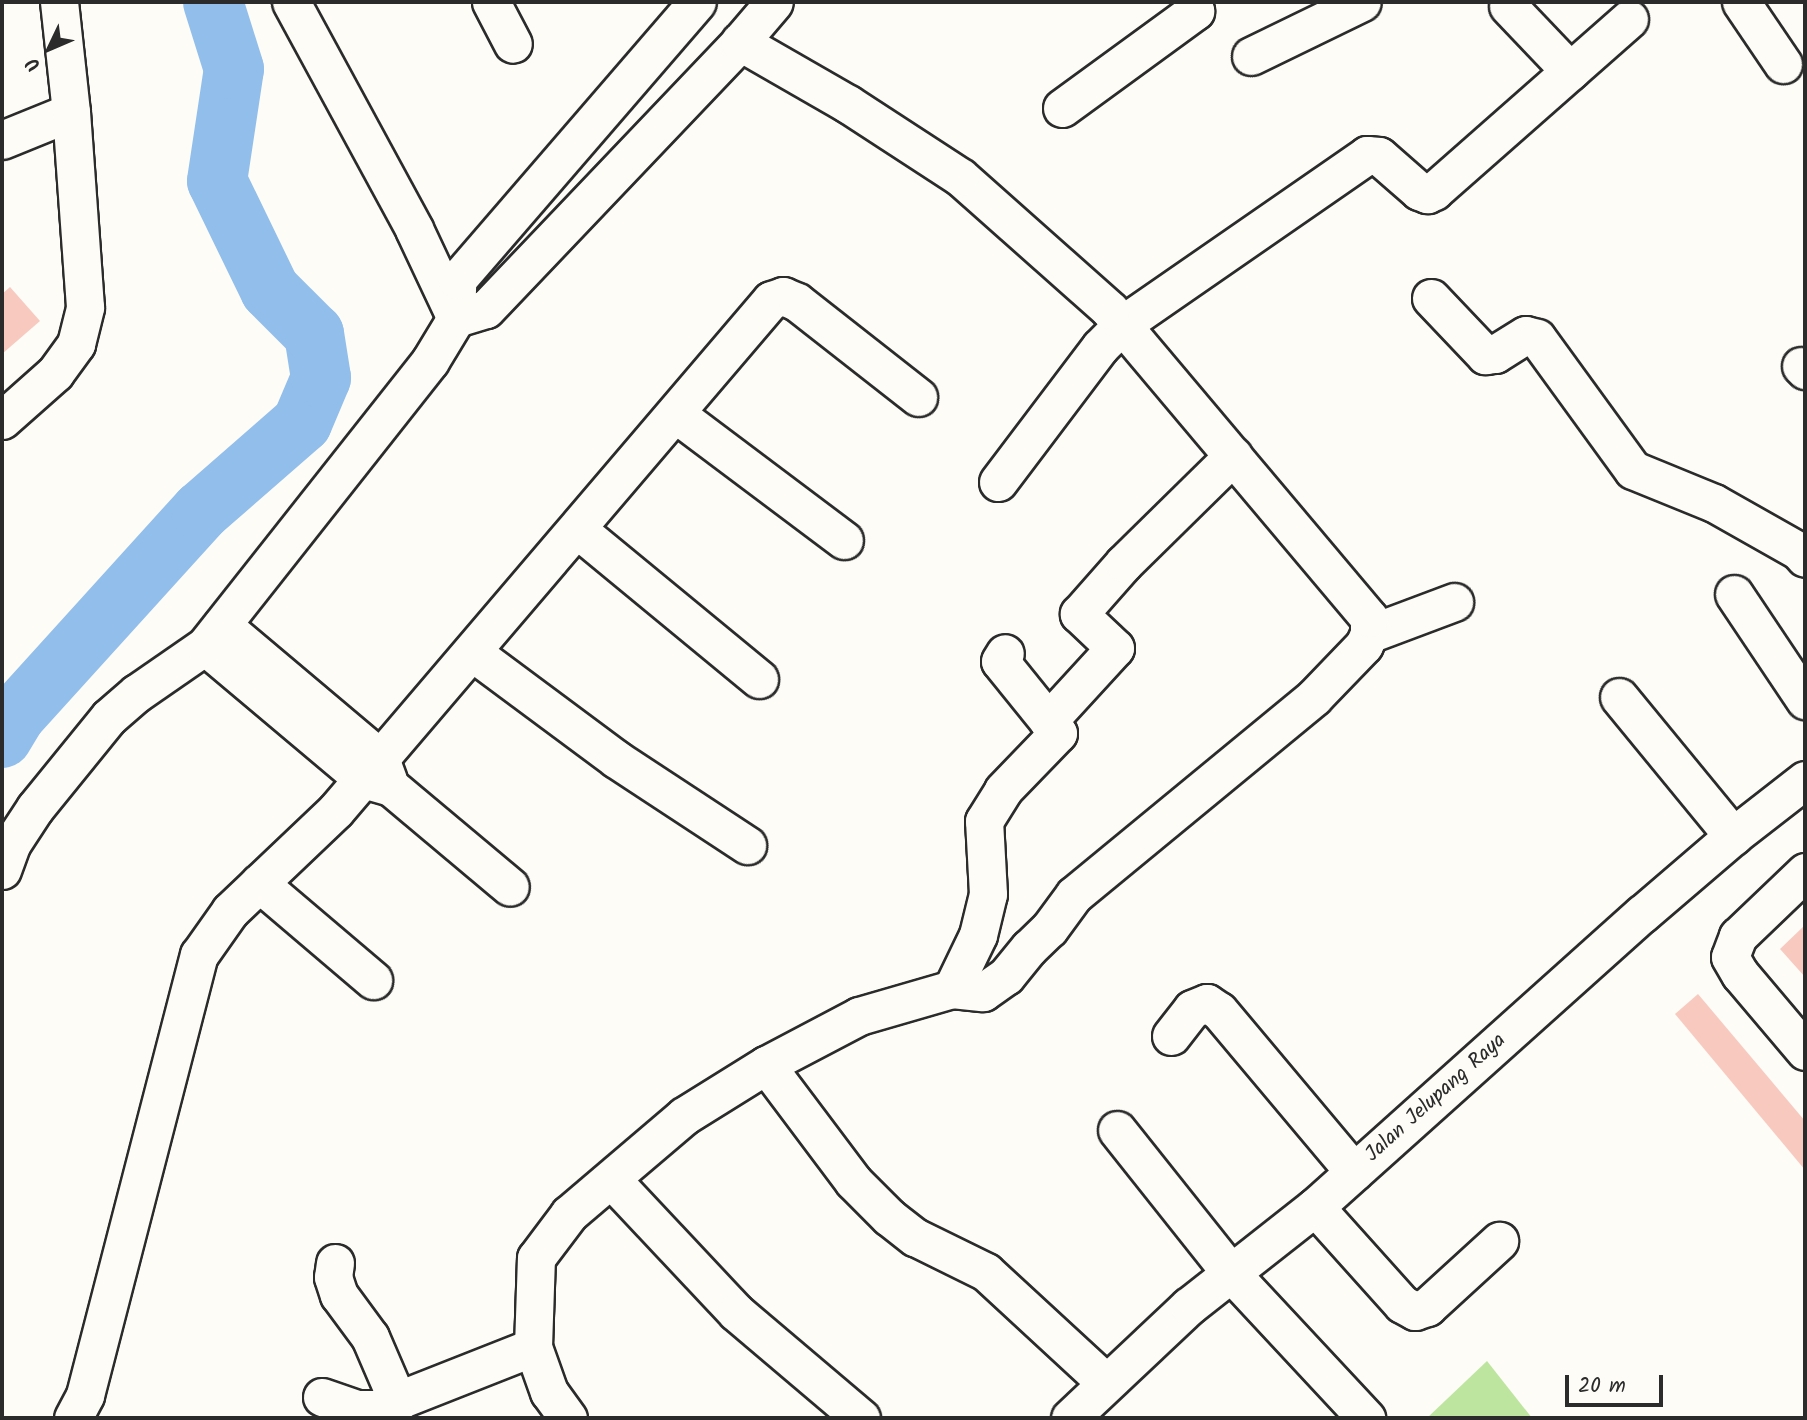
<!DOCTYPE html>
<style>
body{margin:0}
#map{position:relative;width:1807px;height:1420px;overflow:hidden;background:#fdfcf7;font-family:Kalam,sans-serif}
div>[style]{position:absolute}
.green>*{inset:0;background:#bee5a0}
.river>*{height:60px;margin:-30px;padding:0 30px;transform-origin:30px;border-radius:30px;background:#92beeb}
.building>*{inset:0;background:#f8c9bf}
.roads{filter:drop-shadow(2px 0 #2b2b2b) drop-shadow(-2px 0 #2b2b2b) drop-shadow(0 2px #2b2b2b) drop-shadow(0 -2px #2b2b2b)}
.minor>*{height:37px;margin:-18.5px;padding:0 18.5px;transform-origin:18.5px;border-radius:18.5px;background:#fdfcf7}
span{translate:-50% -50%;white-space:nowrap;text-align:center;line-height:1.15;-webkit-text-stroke:5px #fdfcf7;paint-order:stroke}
.street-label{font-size:21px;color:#2b2b2b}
.frame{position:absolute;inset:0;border:4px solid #2b2b2b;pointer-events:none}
.north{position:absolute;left:14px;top:14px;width:70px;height:70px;-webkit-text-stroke:5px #fdfcf7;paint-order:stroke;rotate:226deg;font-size:19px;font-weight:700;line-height:28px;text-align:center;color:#2b2b2b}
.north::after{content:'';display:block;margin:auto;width:24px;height:32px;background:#2b2b2b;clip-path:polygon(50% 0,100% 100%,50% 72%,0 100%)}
.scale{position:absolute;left:1565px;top:1375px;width:98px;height:32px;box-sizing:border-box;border:4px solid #2b2b2b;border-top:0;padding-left:9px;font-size:21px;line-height:24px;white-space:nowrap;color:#2b2b2b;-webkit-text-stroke:5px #fdfcf7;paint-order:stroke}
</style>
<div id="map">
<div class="green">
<div style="clip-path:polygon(1487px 1361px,1532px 1418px,1427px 1418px)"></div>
</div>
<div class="river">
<div style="left:2px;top:738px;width:26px;rotate:-59deg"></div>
<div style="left:15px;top:716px;width:277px;rotate:-47.8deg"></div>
<div style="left:201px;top:511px;width:134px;rotate:-41.1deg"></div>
<div style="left:302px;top:423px;width:49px;rotate:-67.1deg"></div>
<div style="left:321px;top:378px;width:45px;rotate:-99deg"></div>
<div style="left:314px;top:334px;width:62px;rotate:-135deg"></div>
<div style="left:270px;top:290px;width:121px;rotate:-115.9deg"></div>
<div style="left:217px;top:181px;width:113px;rotate:-81.4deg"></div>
<div style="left:234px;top:69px;width:70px;rotate:-107.4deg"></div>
</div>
<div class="building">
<div style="clip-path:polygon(10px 287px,40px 321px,2px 354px,2px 294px)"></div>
<div style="clip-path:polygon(1805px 925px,1805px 977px,1780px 949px)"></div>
<div style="clip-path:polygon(1698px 994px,1805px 1121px,1805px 1170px,1675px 1014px)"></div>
</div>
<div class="roads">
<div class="minor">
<div style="left:291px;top:2px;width:258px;rotate:61.5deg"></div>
<div style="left:414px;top:229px;width:94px;rotate:64.8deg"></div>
<div style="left:491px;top:2px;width:47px;rotate:62.4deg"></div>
<div style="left:1741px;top:2px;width:75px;rotate:55.9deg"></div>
<div style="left:1508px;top:6px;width:90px;rotate:46.4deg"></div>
<div style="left:1251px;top:56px;width:123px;rotate:-25.9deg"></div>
<div style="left:1062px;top:108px;width:165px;rotate:-36.1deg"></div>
<div style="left:1195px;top:11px;width:9px;rotate:-108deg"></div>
<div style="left:2px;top:140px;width:74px;rotate:-22.1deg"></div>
<div style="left:1431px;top:298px;width:79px;rotate:46.5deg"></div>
<div style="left:1485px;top:355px;width:10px;rotate:-6deg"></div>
<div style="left:1495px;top:354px;width:36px;rotate:-32deg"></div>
<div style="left:1526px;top:335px;width:11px;rotate:15deg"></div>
<div style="left:1537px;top:338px;width:163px;rotate:54deg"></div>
<div style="left:1633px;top:470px;width:87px;rotate:22.2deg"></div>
<div style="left:1714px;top:503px;width:98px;rotate:29.5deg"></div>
<div style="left:1799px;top:551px;width:9px;rotate:49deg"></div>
<div style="left:456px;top:318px;width:31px;rotate:-17deg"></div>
<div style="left:486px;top:309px;width:369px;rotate:-46.4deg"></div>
<div style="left:740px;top:42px;width:52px;rotate:-49.6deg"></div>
<div style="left:1801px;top:366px;width:6px;rotate:45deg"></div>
<div style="left:676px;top:414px;width:210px;rotate:36.9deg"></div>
<div style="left:2px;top:420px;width:71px;rotate:-41.6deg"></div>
<div style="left:55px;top:373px;width:36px;rotate:-54deg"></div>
<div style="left:76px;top:344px;width:38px;rotate:-76deg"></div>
<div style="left:85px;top:307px;width:196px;rotate:-94.1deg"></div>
<div style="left:71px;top:112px;width:111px;rotate:-96.2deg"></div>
<div style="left:998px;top:482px;width:169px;rotate:-52.9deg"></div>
<div style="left:1100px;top:347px;width:33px;rotate:-45deg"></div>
<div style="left:1123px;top:324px;width:297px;rotate:-34.7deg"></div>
<div style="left:1367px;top:155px;width:12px;rotate:5deg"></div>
<div style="left:1379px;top:156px;width:53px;rotate:41.2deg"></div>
<div style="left:1419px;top:191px;width:9px;rotate:21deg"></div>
<div style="left:1427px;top:194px;width:8px;rotate:-23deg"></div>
<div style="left:1434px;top:191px;width:260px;rotate:-41.4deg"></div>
<div style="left:577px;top:529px;width:236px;rotate:39.5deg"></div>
<div style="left:1734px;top:594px;width:128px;rotate:56.2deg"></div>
<div style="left:222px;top:625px;width:207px;rotate:40.1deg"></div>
<div style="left:380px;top:758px;width:23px;rotate:70deg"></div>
<div style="left:1369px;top:634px;width:91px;rotate:-20.6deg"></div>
<div style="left:205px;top:646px;width:207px;rotate:40.1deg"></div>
<div style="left:363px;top:779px;width:29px;rotate:16deg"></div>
<div style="left:391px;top:787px;width:155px;rotate:40deg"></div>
<div style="left:472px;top:652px;width:179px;rotate:36.6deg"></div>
<div style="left:616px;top:759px;width:157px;rotate:33.3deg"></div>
<div style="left:1619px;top:697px;width:180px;rotate:50.6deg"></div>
<div style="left:1048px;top:721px;width:99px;rotate:-47.5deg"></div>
<div style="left:1115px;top:648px;width:50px;rotate:-136.6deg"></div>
<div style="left:1079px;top:614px;width:68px;rotate:-48.6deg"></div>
<div style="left:1124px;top:563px;width:153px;rotate:-44.5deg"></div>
<div style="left:2px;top:870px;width:29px;rotate:-70deg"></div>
<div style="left:12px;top:843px;width:42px;rotate:-56.7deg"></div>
<div style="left:35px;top:808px;width:117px;rotate:-50.9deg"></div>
<div style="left:109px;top:717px;width:37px;rotate:-41deg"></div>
<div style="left:137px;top:693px;width:83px;rotate:-34.7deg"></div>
<div style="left:205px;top:646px;width:363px;rotate:-51.7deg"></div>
<div style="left:430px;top:361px;width:50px;rotate:-58.8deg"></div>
<div style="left:456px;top:318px;width:38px;rotate:-88deg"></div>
<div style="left:457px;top:280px;width:367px;rotate:-49.2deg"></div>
<div style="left:1805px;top:872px;width:93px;rotate:136.3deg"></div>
<div style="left:1738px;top:936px;width:22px;rotate:111deg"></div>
<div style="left:1730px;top:957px;width:20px;rotate:60deg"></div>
<div style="left:1740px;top:974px;width:101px;rotate:49.8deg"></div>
<div style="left:259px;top:883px;width:150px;rotate:40.4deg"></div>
<div style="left:952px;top:989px;width:60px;rotate:-64.3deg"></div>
<div style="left:978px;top:935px;width:42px;rotate:-76.3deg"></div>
<div style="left:988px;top:894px;width:73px;rotate:-93.1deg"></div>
<div style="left:984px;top:821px;width:36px;rotate:-58deg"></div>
<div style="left:1003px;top:790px;width:79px;rotate:-46deg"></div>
<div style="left:1058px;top:733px;width:92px;rotate:-128.9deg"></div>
<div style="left:1000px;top:661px;width:9px;rotate:-58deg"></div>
<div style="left:1171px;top:1036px;width:34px;rotate:-52deg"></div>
<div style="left:1192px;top:1009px;width:16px;rotate:-22deg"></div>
<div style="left:1207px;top:1003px;width:14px;rotate:34deg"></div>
<div style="left:1219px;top:1011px;width:210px;rotate:50deg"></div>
<div style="left:766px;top:1065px;width:145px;rotate:53.1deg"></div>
<div style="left:853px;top:1181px;width:51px;rotate:45deg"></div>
<div style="left:889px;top:1217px;width:33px;rotate:38deg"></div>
<div style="left:915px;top:1237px;width:79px;rotate:26.2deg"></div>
<div style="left:986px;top:1272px;width:162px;rotate:42.7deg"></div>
<div style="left:1117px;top:1130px;width:181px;rotate:51.5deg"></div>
<div style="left:1230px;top:1272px;width:200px;rotate:47deg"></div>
<div style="left:612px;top:1180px;width:181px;rotate:46.8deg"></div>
<div style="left:736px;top:1312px;width:164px;rotate:40.3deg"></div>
<div style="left:1315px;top:1207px;width:130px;rotate:48.1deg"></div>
<div style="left:1402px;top:1304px;width:15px;rotate:28deg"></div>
<div style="left:1415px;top:1311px;width:13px;rotate:-18deg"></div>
<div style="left:1427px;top:1307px;width:98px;rotate:-42.5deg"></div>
<div style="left:335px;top:1263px;width:14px;rotate:98deg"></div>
<div style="left:333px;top:1277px;width:19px;rotate:72deg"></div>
<div style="left:339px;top:1295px;width:52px;rotate:53.6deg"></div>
<div style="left:370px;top:1337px;width:71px;rotate:66.7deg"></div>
<div style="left:322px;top:1397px;width:36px;rotate:19deg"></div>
<div style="left:356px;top:1409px;width:20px"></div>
<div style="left:376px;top:1409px;width:169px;rotate:-21.5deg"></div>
<div style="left:73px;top:1418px;width:26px;rotate:-62deg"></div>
<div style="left:85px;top:1395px;width:455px;rotate:-75.5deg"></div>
<div style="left:199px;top:955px;width:54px;rotate:-54.8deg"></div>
<div style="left:230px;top:911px;width:146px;rotate:-43.6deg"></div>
<div style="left:336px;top:810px;width:670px;rotate:-49.54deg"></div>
<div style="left:771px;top:300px;width:13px;rotate:-18deg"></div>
<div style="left:783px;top:296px;width:15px;rotate:23deg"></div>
<div style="left:797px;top:302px;width:154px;rotate:38.1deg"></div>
<div style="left:568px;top:1418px;width:32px;rotate:-126deg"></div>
<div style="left:549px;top:1392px;width:48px;rotate:-109.6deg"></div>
<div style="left:533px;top:1347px;width:89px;rotate:-88.1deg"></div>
<div style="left:536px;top:1258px;width:55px;rotate:-53.1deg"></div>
<div style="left:569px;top:1214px;width:151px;rotate:-40.4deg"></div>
<div style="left:684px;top:1116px;width:97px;rotate:-31.9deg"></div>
<div style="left:766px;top:1065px;width:105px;rotate:-27.8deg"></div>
<div style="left:859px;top:1016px;width:97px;rotate:-16.2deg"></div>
<div style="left:952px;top:989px;width:31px;rotate:6deg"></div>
<div style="left:983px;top:992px;width:28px;rotate:-35deg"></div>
<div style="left:1006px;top:976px;width:36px;rotate:-51deg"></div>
<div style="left:1029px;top:948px;width:28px;rotate:-44deg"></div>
<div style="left:1049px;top:929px;width:42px;rotate:-53.7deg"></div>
<div style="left:1074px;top:895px;width:311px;rotate:-39.5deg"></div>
<div style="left:1314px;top:697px;width:72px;rotate:-46.1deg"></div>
<div style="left:1364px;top:645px;width:12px;rotate:-66deg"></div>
<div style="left:1369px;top:634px;width:16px;rotate:-90deg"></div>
<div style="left:1369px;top:618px;width:402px;rotate:-130.1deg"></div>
<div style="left:1110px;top:310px;width:200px;rotate:-138.4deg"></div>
<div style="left:960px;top:177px;width:134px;rotate:-146.9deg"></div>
<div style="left:848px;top:104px;width:125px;rotate:-150.1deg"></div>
<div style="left:1070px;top:1418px;width:163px;rotate:-43.3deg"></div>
<div style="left:1189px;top:1306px;width:160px;rotate:-38.2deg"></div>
<div style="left:1315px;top:1207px;width:439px;rotate:-41.9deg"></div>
<div style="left:1642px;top:914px;width:120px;rotate:-40.6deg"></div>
<div style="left:1733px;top:836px;width:91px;rotate:-37.9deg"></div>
</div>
</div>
<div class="street-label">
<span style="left:1436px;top:1098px;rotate:-42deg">Jalan Jelupang Raya</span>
</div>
<div class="frame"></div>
<div class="north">U</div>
<div class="scale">20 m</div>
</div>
